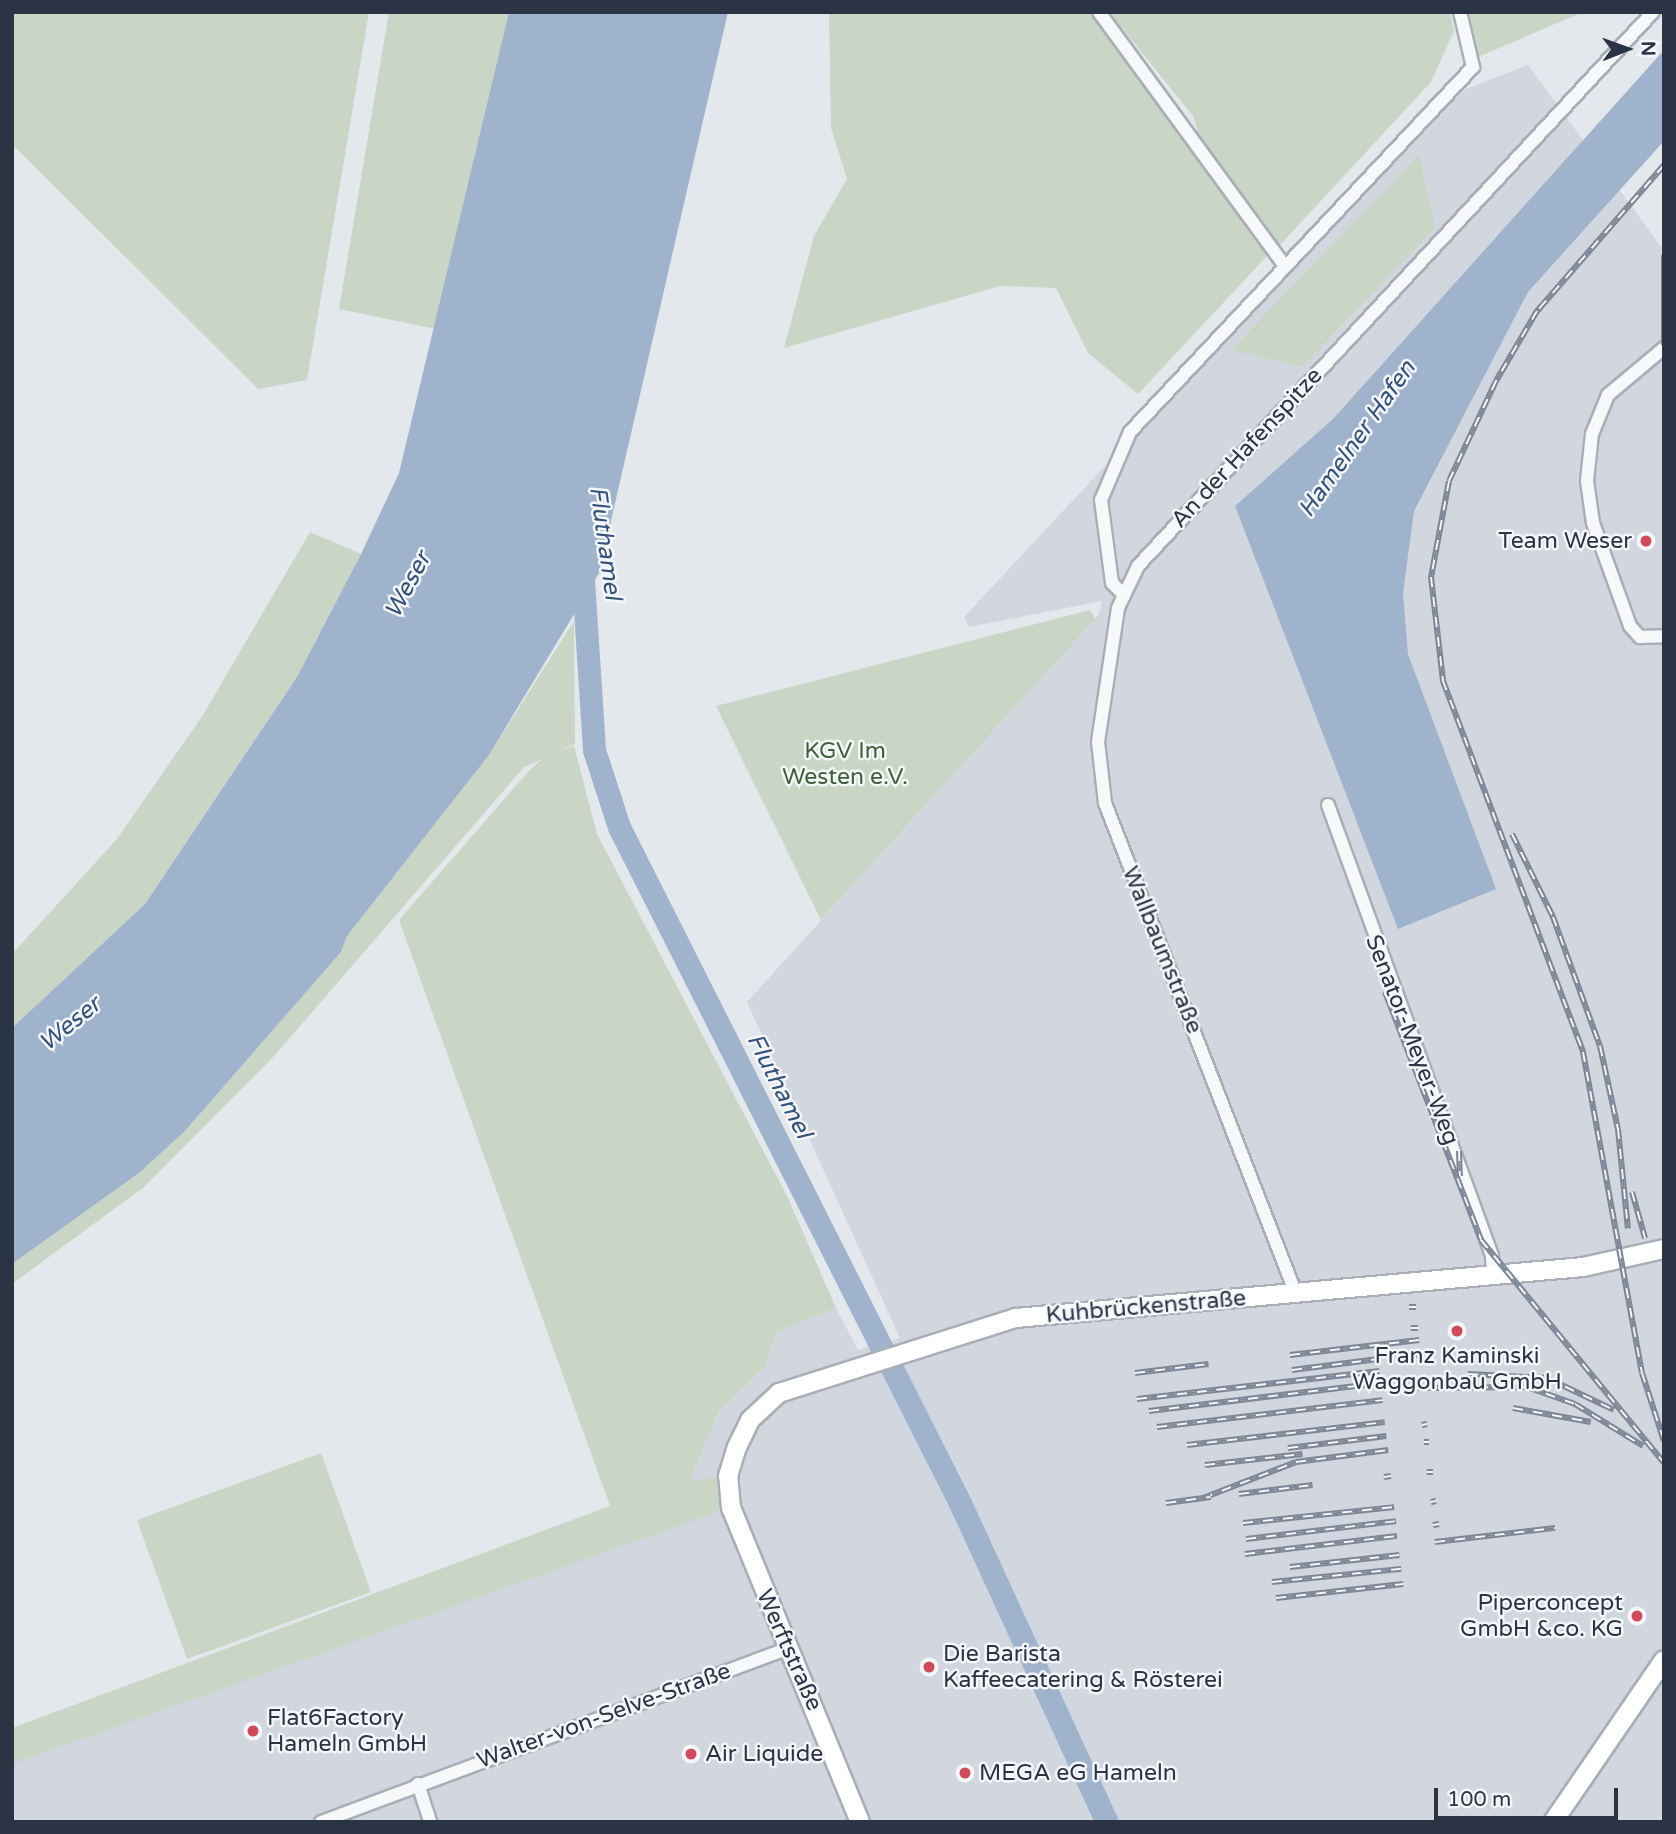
<!DOCTYPE html>
<meta charset="utf-8">
<style>
body{margin:0}
#map{position:relative;width:1676px;height:1834px;overflow:hidden;background:#e4e7ec;font-family:"Varela Round",sans-serif}
div>[style]{position:absolute}
.built>*{inset:0;background:#d2d6de}
.green>*{inset:0;background:#c9d6c5}
.water>*{inset:0;background:#9fb4cc}
.river>*{height:23px;margin:-11.5px;padding:0 11.5px;transform-origin:11.5px;border-radius:11.5px;background:#9fb4cc}
.roads{filter:drop-shadow(2px 0 #a9aeb7) drop-shadow(-2px 0 #a9aeb7) drop-shadow(0 2px #a9aeb7) drop-shadow(0 -2px #a9aeb7)}
.street>*{height:12px;margin:-6px;padding:0 6px;transform-origin:6px;border-radius:6px;background:#f7f8fa}
.secondary>*{height:18px;margin:-9px;padding:0 9px;transform-origin:9px;border-radius:9px;background:#fff}
.rail>*{height:6px;margin-top:-3px;transform-origin:0;background:repeating-linear-gradient(90deg,#f4f6f9 0 10px,#7d8696 0 20px);box-sizing:border-box;border-block:2px solid #7d8696}
.dots>*{width:19px;height:19px;translate:-50% -50%;box-sizing:border-box;border:4px solid #f4f6f9;border-radius:50%}
span{translate:-50% -50%;white-space:nowrap;text-align:center;line-height:1.15;-webkit-text-stroke:5px #f4f6f9;paint-order:stroke}
.street-label{font-size:23px;color:#2b3445}
.poi-label{font-size:23px;color:#2b3445}
.right{translate:-100% -50%;text-align:right}
.left{translate:0 -50%;text-align:left}
.park-label{font-size:23px;color:#3f6138}
.water-label{font-size:24px;color:#34527a;font-style:italic}
.frame{position:absolute;inset:0;border:14px solid #2b3445;pointer-events:none}
.north{position:absolute;left:1592px;top:14px;width:70px;height:70px;-webkit-text-stroke:5px #f4f6f9;paint-order:stroke;rotate:89deg;font-size:19px;font-weight:700;line-height:28px;text-align:center;color:#2b3445}
.north::after{content:'';display:block;margin:auto;width:24px;height:32px;background:#2b3445;clip-path:polygon(50% 0,100% 100%,50% 72%,0 100%)}
.scale{position:absolute;left:1434px;top:1788px;width:184px;height:32px;box-sizing:border-box;border:4px solid #2b3445;border-top:0;padding-left:9px;font-size:21px;line-height:24px;white-space:nowrap;color:#2b3445;-webkit-text-stroke:5px #f4f6f9;paint-order:stroke}
</style>
<div id="map">
<div class="built">
<div style="clip-path:polygon(1528px 65px,1664px 251px,1664px 1822px,12px 1822px,12px 1739px,690px 1480px,719px 1411px,764px 1368px,776px 1332px,836px 1308px,858px 1350px,900px 1338px,747px 1002px,1099px 614px,1102px 601px,969px 627px,964px 617px,1418px 131px,1466px 89px)"></div>
</div>
<div class="green">
<div style="clip-path:polygon(12px 12px,369px 12px,307px 380px,258px 389px,12px 144px)"></div>
<div style="clip-path:polygon(389px 12px,509px 12px,436px 329px,339px 309px)"></div>
<div style="clip-path:polygon(829px 12px,1090px 12px,1267px 256px,1138px 394px,1088px 353px,1056px 288px,1000px 286px,784px 348px,814px 236px,847px 179px,831px 128px)"></div>
<div style="clip-path:polygon(1109px 12px,1450px 12px,1454px 31px,1431px 82px,1280px 245px,1199px 136px,1193px 116px)"></div>
<div style="clip-path:polygon(1467px 12px,1583px 12px,1478px 57px)"></div>
<div style="clip-path:polygon(1419px 155px,1435px 228px,1302px 367px,1231px 350px)"></div>
<div style="clip-path:polygon(310px 532px,361px 554px,297px 677px,145px 904px,12px 1028px,12px 954px,117px 839px,203px 715px)"></div>
<div style="clip-path:polygon(1090px 610px,1095px 619px,821px 920px,716px 706px)"></div>
<div style="clip-path:polygon(574px 621px,575px 744px,524px 767px,275px 1055px,144px 1187px,12px 1284px,12px 1264px,139px 1173px,185px 1131px,341px 952px,347px 936px,489px 755px)"></div>
<div style="clip-path:polygon(574px 746px,597px 834px,788px 1198px,836px 1308px,776px 1332px,764px 1368px,719px 1411px,690px 1480px,684px 1481px,727px 1477px,729px 1508px,12px 1764px,12px 1728px,610px 1506px,399px 920px,527px 773px,545px 756px)"></div>
<div style="clip-path:polygon(321px 1453px,371px 1592px,187px 1659px,137px 1520px)"></div>
</div>
<div class="water">
<div style="clip-path:polygon(509px 12px,728px 12px,599px 573px,489px 755px,347px 936px,341px 952px,185px 1131px,139px 1173px,12px 1264px,12px 1028px,145px 904px,297px 677px,361px 554px,399px 473px)"></div>
<div style="clip-path:polygon(1664px 50px,1664px 141px,1528px 292px,1414px 511px,1403px 593px,1408px 654px,1496px 889px,1398px 929px,1235px 506px,1333px 419px)"></div>
</div>
<div class="river">
<div style="left:582px;top:564px;width:186px;rotate:86.3deg"></div>
<div style="left:594px;top:750px;width:81px;rotate:72deg"></div>
<div style="left:619px;top:827px;width:757px;rotate:63.23deg"></div>
<div style="left:960px;top:1503px;width:351px;rotate:65.3deg"></div>
</div>
<div class="roads">
<div class="street">
<div style="left:1099px;top:12px;width:313px;rotate:53.8deg"></div>
<div style="left:1664px;top:348px;width:73px;rotate:140deg"></div>
<div style="left:1608px;top:395px;width:42px;rotate:112.3deg"></div>
<div style="left:1592px;top:434px;width:47px;rotate:96.1deg"></div>
<div style="left:1587px;top:481px;width:42px;rotate:81.9deg"></div>
<div style="left:1593px;top:523px;width:109px;rotate:70.2deg"></div>
<div style="left:1630px;top:626px;width:15px;rotate:48deg"></div>
<div style="left:1640px;top:637px;width:24px;rotate:-2deg"></div>
<div style="left:1124px;top:595px;width:17px;rotate:-135deg"></div>
<div style="left:1112px;top:583px;width:84px;rotate:-97.5deg"></div>
<div style="left:1101px;top:500px;width:74px;rotate:-66.9deg"></div>
<div style="left:1130px;top:432px;width:501px;rotate:-46.78deg"></div>
<div style="left:1473px;top:67px;width:57px;rotate:-103.3deg"></div>
<div style="left:1328px;top:805px;width:480px;rotate:70deg"></div>
<div style="left:1492px;top:1256px;width:19px;rotate:87deg"></div>
<div style="left:1296px;top:1294px;width:527px;rotate:-111.26deg"></div>
<div style="left:1105px;top:803px;width:61px;rotate:-96.5deg"></div>
<div style="left:1098px;top:742px;width:135px;rotate:-81.5deg"></div>
<div style="left:1118px;top:608px;width:47px;rotate:-64.5deg"></div>
<div style="left:1138px;top:566px;width:756px;rotate:-47.09deg"></div>
<div style="left:418px;top:1784px;width:40px;rotate:72deg"></div>
<div style="left:321px;top:1822px;width:499px;rotate:-20.4deg"></div>
</div>
<div class="secondary">
<div style="left:860px;top:1822px;width:339px;rotate:-112.3deg"></div>
<div style="left:731px;top:1508px;width:32px;rotate:-95deg"></div>
<div style="left:728px;top:1476px;width:30px;rotate:-73deg"></div>
<div style="left:737px;top:1447px;width:30px;rotate:-64deg"></div>
<div style="left:750px;top:1420px;width:40px;rotate:-43deg"></div>
<div style="left:779px;top:1393px;width:249px;rotate:-17.6deg"></div>
<div style="left:1016px;top:1318px;width:569px;rotate:-5.14deg"></div>
<div style="left:1583px;top:1267px;width:83px;rotate:-12.5deg"></div>
<div style="left:1553px;top:1822px;width:196px;rotate:-55.6deg"></div>
</div>
</div>
<div class="rail">
<div style="left:1664px;top:165px;width:194px;rotate:131deg"></div>
<div style="left:1537px;top:311px;width:81px;rotate:120.4deg"></div>
<div style="left:1496px;top:381px;width:110px;rotate:115.2deg"></div>
<div style="left:1449px;top:481px;width:98px;rotate:100.6deg"></div>
<div style="left:1431px;top:577px;width:105px;rotate:83.4deg"></div>
<div style="left:1443px;top:681px;width:397px;rotate:69.3deg"></div>
<div style="left:1583px;top:1052px;width:326px;rotate:79.6deg"></div>
<div style="left:1642px;top:1373px;width:71px;rotate:72.1deg"></div>
<div style="left:1664px;top:255px;width:90px;rotate:90deg"></div>
<div style="left:1512px;top:834px;width:93px;rotate:63.7deg"></div>
<div style="left:1553px;top:917px;width:137px;rotate:70deg"></div>
<div style="left:1600px;top:1046px;width:85px;rotate:77.8deg"></div>
<div style="left:1618px;top:1129px;width:100px;rotate:84.3deg"></div>
<div style="left:1385px;top:992px;width:266px;rotate:68.8deg"></div>
<div style="left:1481px;top:1240px;width:288px;rotate:50.6deg"></div>
<div style="left:1459px;top:1151px;width:25px;rotate:88deg"></div>
<div style="left:1632px;top:1192px;width:48px;rotate:74.2deg"></div>
<div style="left:1409px;top:1307px;width:7px"></div>
<div style="left:1411px;top:1328px;width:7px"></div>
<div style="left:1290px;top:1355px;width:130px;rotate:-6.6deg"></div>
<div style="left:1414px;top:1355px;width:6px;rotate:-9deg"></div>
<div style="left:1292px;top:1370px;width:87px;rotate:-7.3deg"></div>
<div style="left:1135px;top:1373px;width:74px;rotate:-7deg"></div>
<div style="left:1468px;top:1374px;width:79px;rotate:2.9deg"></div>
<div style="left:1547px;top:1378px;width:74px;rotate:25.5deg"></div>
<div style="left:1418px;top:1388px;width:109px;rotate:-0.5deg"></div>
<div style="left:1527px;top:1387px;width:51px;rotate:19.5deg"></div>
<div style="left:1575px;top:1404px;width:80px;rotate:31.7deg"></div>
<div style="left:1137px;top:1399px;width:244px;rotate:-6.6deg"></div>
<div style="left:1513px;top:1408px;width:79px;rotate:10.2deg"></div>
<div style="left:1149px;top:1411px;width:234px;rotate:-6.9deg"></div>
<div style="left:1422px;top:1425px;width:5px;rotate:-11deg"></div>
<div style="left:1157px;top:1427px;width:227px;rotate:-6.8deg"></div>
<div style="left:1424px;top:1442px;width:5px"></div>
<div style="left:1187px;top:1445px;width:199px;rotate:-6.6deg"></div>
<div style="left:1288px;top:1448px;width:99px;rotate:-7deg"></div>
<div style="left:1205px;top:1465px;width:98px;rotate:-6.5deg"></div>
<div style="left:1427px;top:1472px;width:6px"></div>
<div style="left:1384px;top:1477px;width:7px;rotate:-8deg"></div>
<div style="left:1239px;top:1494px;width:74px;rotate:-7deg"></div>
<div style="left:1203px;top:1498px;width:100px;rotate:-21.2deg"></div>
<div style="left:1296px;top:1462px;width:93px;rotate:-7.4deg"></div>
<div style="left:1431px;top:1502px;width:5px;rotate:-11deg"></div>
<div style="left:1166px;top:1503px;width:45px;rotate:-7.6deg"></div>
<div style="left:1243px;top:1523px;width:152px;rotate:-6deg"></div>
<div style="left:1433px;top:1525px;width:6px;rotate:-9deg"></div>
<div style="left:1246px;top:1539px;width:151px;rotate:-6.8deg"></div>
<div style="left:1435px;top:1542px;width:121px;rotate:-6.7deg"></div>
<div style="left:1245px;top:1554px;width:153px;rotate:-6.8deg"></div>
<div style="left:1290px;top:1567px;width:110px;rotate:-6.3deg"></div>
<div style="left:1272px;top:1582px;width:130px;rotate:-5.8deg"></div>
<div style="left:1276px;top:1598px;width:128px;rotate:-6.3deg"></div>
</div>
<div class="dots">
<div style="left:1646px;top:541px;background:#d1495b"></div>
<div style="left:1457px;top:1331px;background:#d1495b"></div>
<div style="left:1637px;top:1616px;background:#d1495b"></div>
<div style="left:929px;top:1667px;background:#d1495b"></div>
<div style="left:253px;top:1731px;background:#d1495b"></div>
<div style="left:691px;top:1754px;background:#d1495b"></div>
<div style="left:965px;top:1773px;background:#d1495b"></div>
</div>
<div class="street-label">
<span style="left:1247px;top:448px;rotate:-47deg">An der Hafenspitze</span>
<span style="left:1162px;top:950px;rotate:68deg">Wallbaumstraße</span>
<span style="left:1412px;top:1040px;rotate:69deg">Senator-Meyer-Weg</span>
<span style="left:1146px;top:1307px;rotate:-5deg">Kuhbrückenstraße</span>
<span style="left:789px;top:1650px;rotate:66deg">Werftstraße</span>
<span style="left:604px;top:1716px;rotate:-20deg">Walter-von-Selve-Straße</span>
</div>
<div class="poi-label">
<span class="right" style="left:1632px;top:541px">Team Weser</span>
<span style="left:1457px;top:1369px">Franz Kaminski<br>Waggonbau GmbH</span>
<span class="right" style="left:1623px;top:1616px">Piperconcept<br>GmbH &amp;co. KG</span>
<span class="left" style="left:943px;top:1667px">Die Barista<br>Kaffeecatering &amp; Rösterei</span>
<span class="left" style="left:267px;top:1731px">Flat6Factory<br>Hameln GmbH</span>
<span class="left" style="left:705px;top:1754px">Air Liquide</span>
<span class="left" style="left:979px;top:1773px">MEGA eG Hameln</span>
</div>
<div class="park-label">
<span style="left:845px;top:764px">KGV Im<br>Westen e.V.</span>
</div>
<div class="water-label">
<span style="left:1357px;top:439px;rotate:-55deg">Hamelner Hafen</span>
<span style="left:605px;top:543px;rotate:82deg">Fluthamel</span>
<span style="left:408px;top:585px;rotate:-62deg">Weser</span>
<span style="left:70px;top:1024px;rotate:-39deg">Weser</span>
<span style="left:779px;top:1086px;rotate:63deg">Fluthamel</span>
</div>
<div class="frame"></div>
<div class="north">N</div>
<div class="scale">100 m</div>
</div>
